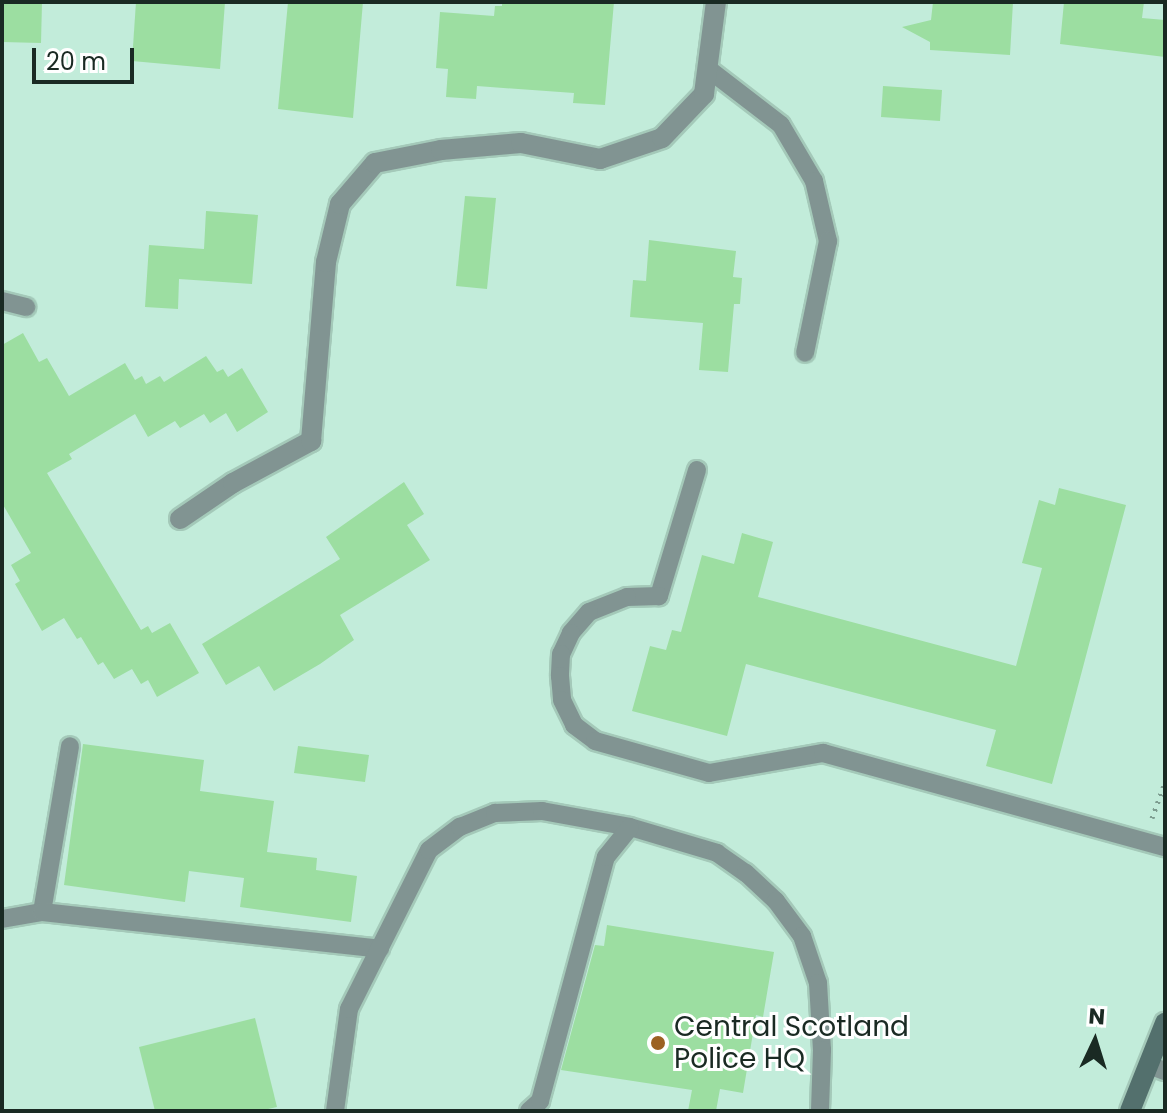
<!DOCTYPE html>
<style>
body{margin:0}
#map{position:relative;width:1167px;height:1113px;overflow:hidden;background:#c2ecda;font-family:Poppins,sans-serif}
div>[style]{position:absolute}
.building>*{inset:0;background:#9cdea1}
.path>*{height:5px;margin-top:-2.5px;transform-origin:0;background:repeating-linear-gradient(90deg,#7d9c8f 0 2px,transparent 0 8px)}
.roads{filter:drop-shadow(2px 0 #a4c9b9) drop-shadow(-2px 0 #a4c9b9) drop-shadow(0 2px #a4c9b9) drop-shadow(0 -2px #a4c9b9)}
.lane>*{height:18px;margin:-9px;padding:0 9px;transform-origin:9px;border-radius:9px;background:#819492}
.street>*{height:20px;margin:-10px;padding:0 10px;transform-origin:10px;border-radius:10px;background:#819492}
.secondary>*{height:20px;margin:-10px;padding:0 10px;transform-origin:10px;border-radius:10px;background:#53706d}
.dots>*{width:22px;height:22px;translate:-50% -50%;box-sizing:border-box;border:4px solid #fff;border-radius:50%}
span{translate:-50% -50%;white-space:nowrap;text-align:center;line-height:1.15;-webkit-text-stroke:6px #fff;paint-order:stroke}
.poi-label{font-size:28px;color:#1a2a23}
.left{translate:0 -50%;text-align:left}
.frame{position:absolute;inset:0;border:4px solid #1a2a23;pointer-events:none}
.north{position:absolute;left:1055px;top:1001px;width:80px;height:80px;-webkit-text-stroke:6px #fff;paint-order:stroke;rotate:4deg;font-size:22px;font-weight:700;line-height:32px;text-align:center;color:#1a2a23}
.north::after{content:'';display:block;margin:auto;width:28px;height:36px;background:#1a2a23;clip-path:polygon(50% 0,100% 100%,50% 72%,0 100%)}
.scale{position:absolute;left:32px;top:48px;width:102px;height:36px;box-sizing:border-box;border:4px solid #1a2a23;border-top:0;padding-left:10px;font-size:24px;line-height:28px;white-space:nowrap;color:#1a2a23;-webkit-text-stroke:6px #fff;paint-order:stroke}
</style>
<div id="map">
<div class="building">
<div style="clip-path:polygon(2px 2px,42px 2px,41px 43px,2px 42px)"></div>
<div style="clip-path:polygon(136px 2px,225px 2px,220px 69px,132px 61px)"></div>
<div style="clip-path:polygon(288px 2px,363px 2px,353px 118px,278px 109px)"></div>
<div style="clip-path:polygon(502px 2px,614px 2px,605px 105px,573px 103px,574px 93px,477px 86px,476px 99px,446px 97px,448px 69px,436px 68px,440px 12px,494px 16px,495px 6px,502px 6px)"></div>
<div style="clip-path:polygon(933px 2px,1013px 2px,1010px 55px,930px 50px,930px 42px,902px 27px,931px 20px)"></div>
<div style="clip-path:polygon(1064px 2px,1144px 2px,1142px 18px,1165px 20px,1165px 57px,1060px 44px)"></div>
<div style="clip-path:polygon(883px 86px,942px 90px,940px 121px,881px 117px)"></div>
<div style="clip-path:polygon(465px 196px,496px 198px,487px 289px,456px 286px)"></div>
<div style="clip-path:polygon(206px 211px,258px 215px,252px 284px,179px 279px,178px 309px,145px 307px,149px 245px,204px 249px)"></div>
<div style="clip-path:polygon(649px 240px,736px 251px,733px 277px,742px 278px,740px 304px,734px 304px,728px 372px,699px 370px,703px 323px,630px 317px,633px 280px,646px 281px)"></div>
<div style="clip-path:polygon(23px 333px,39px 362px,47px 358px,69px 396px,125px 363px,135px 380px,142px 376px,146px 384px,160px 376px,164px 382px,206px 356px,217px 372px,223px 369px,228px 377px,242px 368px,268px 412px,237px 432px,226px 413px,210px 423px,204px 414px,180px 428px,175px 421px,148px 437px,135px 414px,69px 454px,72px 459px,47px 473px,141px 630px,148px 626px,152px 633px,170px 623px,199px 673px,157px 697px,148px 680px,141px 684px,132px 669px,114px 679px,103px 662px,98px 665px,81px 637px,77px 639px,64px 618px,42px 631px,15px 584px,20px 581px,11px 565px,31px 553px,2px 503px,2px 345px)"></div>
<div style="clip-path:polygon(404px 482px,424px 514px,407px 525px,430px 560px,340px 615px,354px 640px,320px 664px,274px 691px,259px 666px,226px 685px,202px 644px,340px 559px,326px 537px)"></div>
<div style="clip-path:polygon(1059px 488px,1126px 505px,1052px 784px,986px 766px,996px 730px,746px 664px,727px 736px,632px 711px,650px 646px,666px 650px,672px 630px,681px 632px,702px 555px,734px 564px,742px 533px,773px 542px,758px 597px,1016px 666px,1042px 568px,1022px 563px,1039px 500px,1055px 505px)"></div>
<div style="clip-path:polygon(83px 744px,204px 760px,200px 791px,274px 801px,267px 852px,317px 858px,316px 870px,357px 876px,351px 922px,240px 907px,244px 878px,189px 871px,185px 902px,64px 885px)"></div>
<div style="clip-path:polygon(298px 746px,369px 755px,365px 782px,294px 773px)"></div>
<div style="clip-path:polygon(607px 925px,774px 952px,763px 1017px,756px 1015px,743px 1093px,720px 1089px,716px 1111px,688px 1111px,692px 1090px,561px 1070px,595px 945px,604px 946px)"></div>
<div style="clip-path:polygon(255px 1018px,277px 1107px,259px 1111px,155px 1111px,139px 1047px)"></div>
</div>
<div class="path">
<div style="left:1152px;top:818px;width:38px;rotate:-70deg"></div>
</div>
<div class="roads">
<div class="lane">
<div style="left:707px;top:68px;width:93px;rotate:37.6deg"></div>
<div style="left:781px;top:125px;width:65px;rotate:59.5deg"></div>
<div style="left:814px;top:181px;width:62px;rotate:76.9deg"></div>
<div style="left:828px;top:241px;width:114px;rotate:101.6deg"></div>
<div style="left:2px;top:301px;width:25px;rotate:14deg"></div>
<div style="left:697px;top:470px;width:132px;rotate:106.8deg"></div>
<div style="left:659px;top:596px;width:32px;rotate:178deg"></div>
<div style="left:627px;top:597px;width:41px;rotate:158.5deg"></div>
<div style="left:589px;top:612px;width:28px;rotate:131deg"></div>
<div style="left:571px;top:633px;width:23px;rotate:115deg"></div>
<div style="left:561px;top:654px;width:22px;rotate:93deg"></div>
<div style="left:560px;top:676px;width:24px;rotate:85deg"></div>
<div style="left:562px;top:700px;width:28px;rotate:64deg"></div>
<div style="left:574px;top:725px;width:26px;rotate:37deg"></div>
<div style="left:595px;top:741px;width:118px;rotate:15.7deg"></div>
<div style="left:709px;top:773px;width:116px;rotate:-10deg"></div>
<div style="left:823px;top:753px;width:355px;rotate:15.4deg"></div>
<div style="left:42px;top:912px;width:168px;rotate:-80.4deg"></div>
<div style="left:2px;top:919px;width:41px;rotate:-9.9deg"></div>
<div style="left:42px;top:912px;width:340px;rotate:6.2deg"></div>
<div style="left:1149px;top:1065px;width:17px;rotate:21deg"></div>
<div style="left:335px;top:1111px;width:103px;rotate:-82.2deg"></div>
<div style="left:349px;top:1009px;width:178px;rotate:-63.3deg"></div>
<div style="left:429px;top:850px;width:39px;rotate:-37deg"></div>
<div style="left:460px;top:827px;width:38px;rotate:-22deg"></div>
<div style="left:495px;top:813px;width:47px;rotate:-2.4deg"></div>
<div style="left:542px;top:811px;width:89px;rotate:10.3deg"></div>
<div style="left:630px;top:827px;width:91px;rotate:16.6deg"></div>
<div style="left:717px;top:853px;width:35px;rotate:35deg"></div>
<div style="left:746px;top:873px;width:41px;rotate:43deg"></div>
<div style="left:776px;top:901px;width:44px;rotate:53.4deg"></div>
<div style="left:802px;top:936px;width:50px;rotate:71.2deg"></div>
<div style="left:818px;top:983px;width:67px;rotate:86.6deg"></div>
<div style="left:822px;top:1050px;width:61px;rotate:91.9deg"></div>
<div style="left:529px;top:1111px;width:15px;rotate:-42deg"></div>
<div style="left:540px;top:1101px;width:253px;rotate:-74.9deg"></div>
<div style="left:606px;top:857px;width:38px;rotate:-51deg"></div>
</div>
<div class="street">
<div style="left:180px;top:519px;width:64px;rotate:-34.2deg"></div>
<div style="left:233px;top:483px;width:89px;rotate:-28.3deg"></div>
<div style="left:311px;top:441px;width:180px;rotate:-85.2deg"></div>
<div style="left:326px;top:262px;width:60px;rotate:-76.4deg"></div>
<div style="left:340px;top:204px;width:54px;rotate:-49.5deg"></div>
<div style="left:375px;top:163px;width:67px;rotate:-11.1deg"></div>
<div style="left:441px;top:150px;width:80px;rotate:-5deg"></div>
<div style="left:521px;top:143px;width:81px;rotate:11.4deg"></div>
<div style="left:600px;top:159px;width:65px;rotate:-18.7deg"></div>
<div style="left:662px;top:138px;width:61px;rotate:-46.3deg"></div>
<div style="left:704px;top:94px;width:93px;rotate:-82.6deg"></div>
</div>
<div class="secondary">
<div style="left:1130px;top:1111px;width:95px;rotate:-68.3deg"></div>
</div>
</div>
<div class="dots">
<div style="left:658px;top:1043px;background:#9c6122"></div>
</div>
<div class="poi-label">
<span class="left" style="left:674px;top:1043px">Central Scotland<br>Police HQ</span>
</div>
<div class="frame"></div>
<div class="north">N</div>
<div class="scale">20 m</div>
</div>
